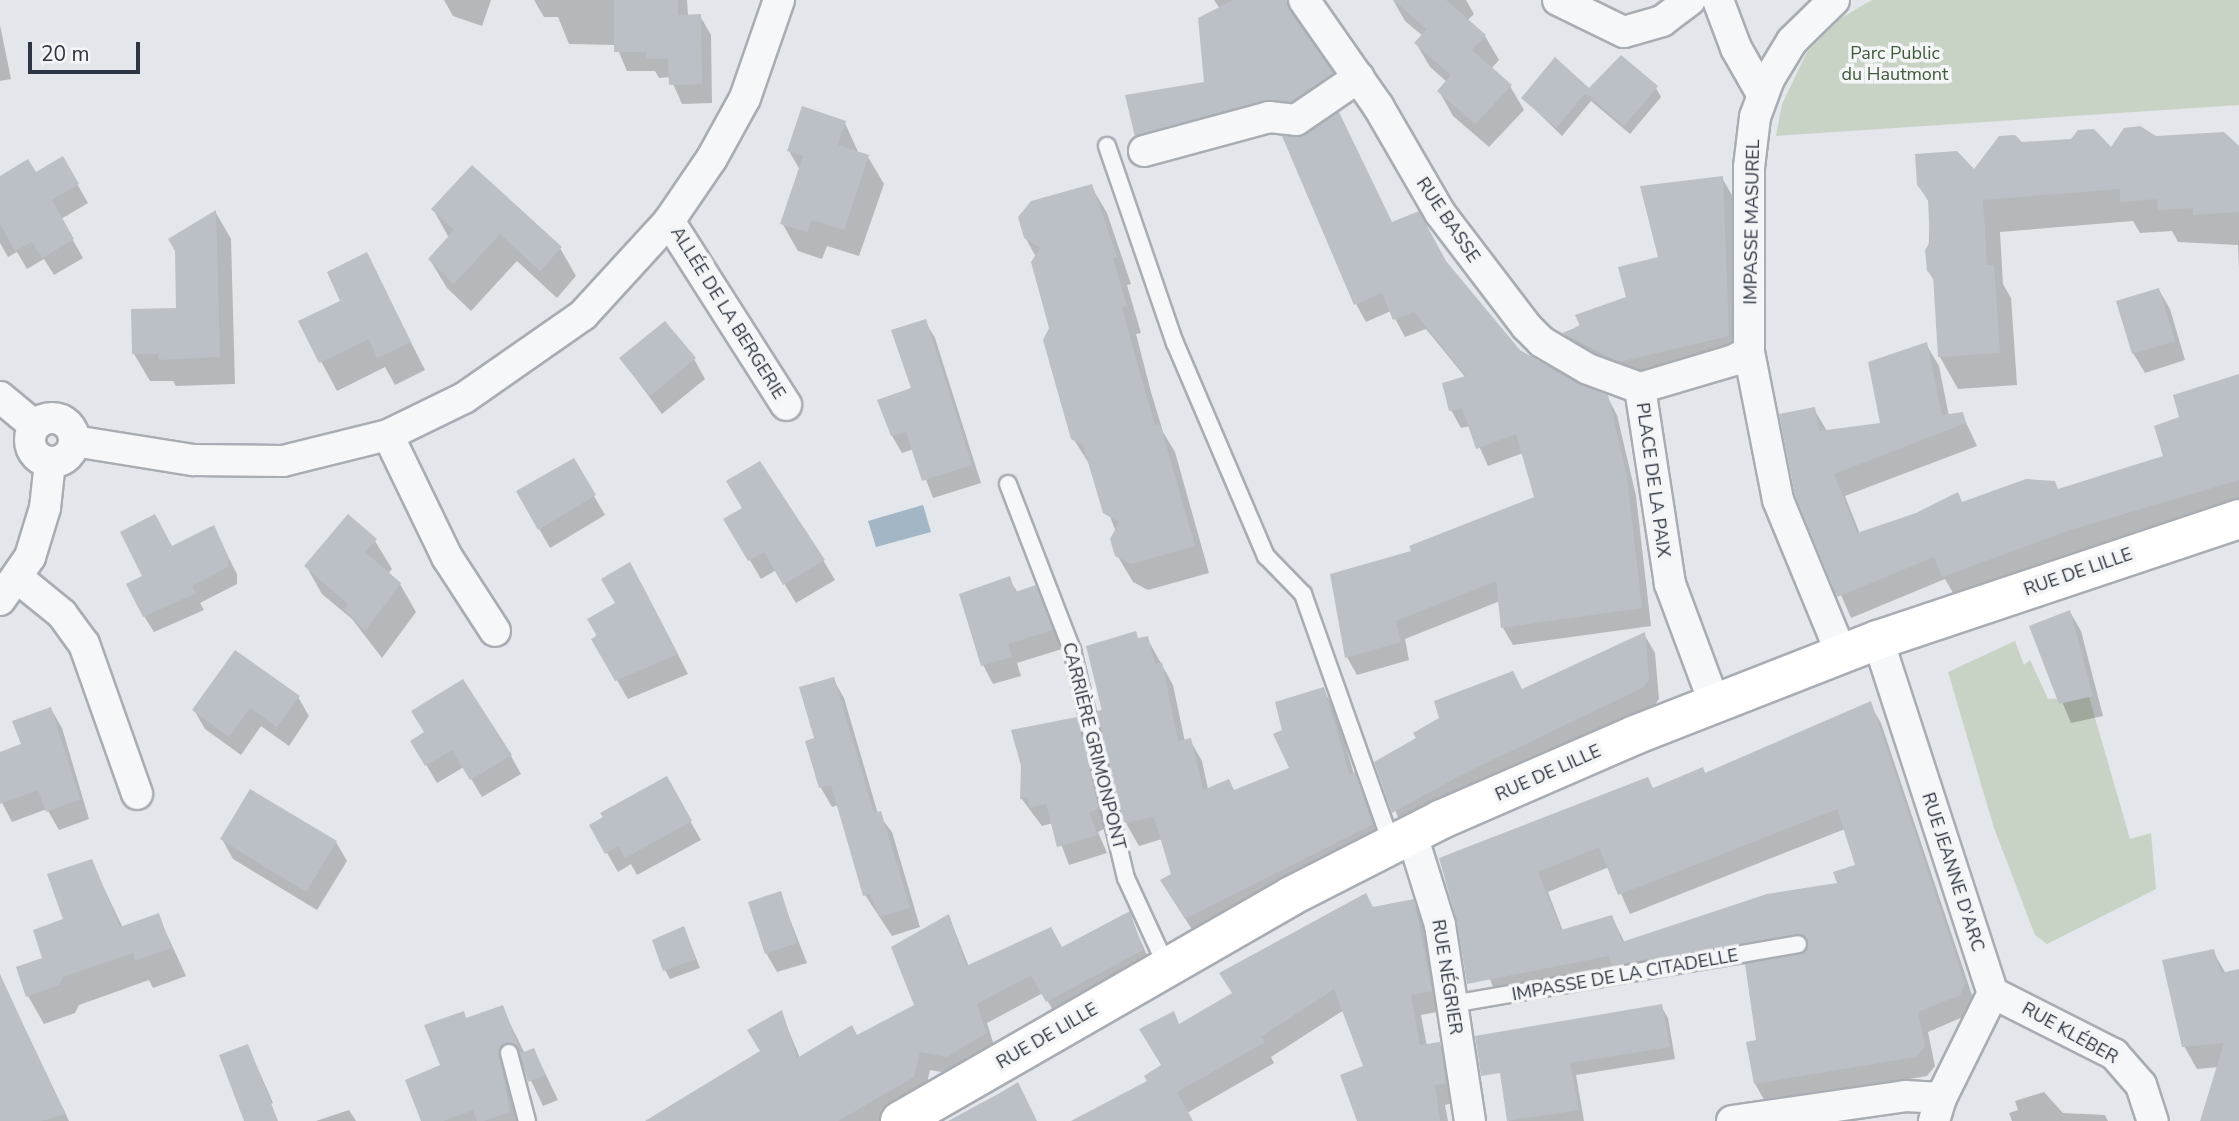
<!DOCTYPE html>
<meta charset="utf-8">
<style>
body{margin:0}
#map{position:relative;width:2239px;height:1121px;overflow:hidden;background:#e3e6ea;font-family:"Nunito Sans",sans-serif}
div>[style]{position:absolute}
.green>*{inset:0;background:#c9d3c5}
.water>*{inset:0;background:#a2b6c6}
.shadow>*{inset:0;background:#0003}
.building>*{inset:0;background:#bbc0c6}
.roads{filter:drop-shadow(2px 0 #a8adb4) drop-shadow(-2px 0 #a8adb4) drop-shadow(0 2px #a8adb4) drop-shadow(0 -2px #a8adb4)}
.lane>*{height:16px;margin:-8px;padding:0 8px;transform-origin:8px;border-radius:8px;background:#f6f7f8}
.street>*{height:30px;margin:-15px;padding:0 15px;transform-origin:15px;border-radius:15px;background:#f6f7f8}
.street>.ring{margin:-15px;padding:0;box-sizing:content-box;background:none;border:30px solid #f6f7f8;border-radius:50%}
.secondary>*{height:38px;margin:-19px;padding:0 19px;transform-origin:19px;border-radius:19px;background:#fff}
span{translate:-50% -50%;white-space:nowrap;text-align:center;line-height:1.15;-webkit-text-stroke:7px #f3f5f7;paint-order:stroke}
.park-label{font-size:18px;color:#435b3b}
.street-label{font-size:18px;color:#2c3541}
.scale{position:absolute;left:28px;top:42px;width:112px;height:32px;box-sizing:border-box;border:4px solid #2c3541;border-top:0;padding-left:9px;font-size:21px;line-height:24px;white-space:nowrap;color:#2c3541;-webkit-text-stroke:5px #f3f5f7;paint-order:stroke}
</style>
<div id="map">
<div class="green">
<div style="clip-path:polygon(1872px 0,2239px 0,2239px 105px,1776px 136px,1782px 104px,1807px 52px,1841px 18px)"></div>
<div style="clip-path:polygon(2015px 641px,2024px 665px,2030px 660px,2048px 699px,2089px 697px,2130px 839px,2151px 833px,2156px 889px,2047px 944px,2035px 935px,1994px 828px,1948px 672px)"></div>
</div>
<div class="water">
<div style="clip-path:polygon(923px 505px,931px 532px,876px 547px,868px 521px)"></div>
</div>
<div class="shadow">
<div style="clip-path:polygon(444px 0,491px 0,482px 26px,453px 16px)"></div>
<div style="clip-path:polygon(534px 0,687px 0,688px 16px,700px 16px,711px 35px,712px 103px,682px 104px,670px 77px,659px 78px,655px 71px,627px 71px,616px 45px,569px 44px,558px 17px,544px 17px)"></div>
<div style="clip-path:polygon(1214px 0,1283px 0,1342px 91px,1147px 153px,1137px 136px,1205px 83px,1220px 9px)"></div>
<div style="clip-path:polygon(1393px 0,1466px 0,1474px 14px,1467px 21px,1485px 36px,1499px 60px,1491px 69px,1510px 86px,1524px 110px,1489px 147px,1453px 116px,1439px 91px,1447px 82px,1430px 67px,1416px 43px,1423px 36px,1405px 21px)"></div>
<div style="clip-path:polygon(0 25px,11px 79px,0 81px)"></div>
<div style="clip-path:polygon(1656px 88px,1661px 97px,1630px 134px,1591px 101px,1562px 136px,1523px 98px)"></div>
<div style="clip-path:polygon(845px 123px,859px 154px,868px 157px,884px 184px,859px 256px,827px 246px,822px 259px,798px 251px,782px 223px,800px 170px,789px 151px)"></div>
<div style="clip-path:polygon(2155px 138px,2239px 148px,2239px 268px,2238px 245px,2178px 242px,2172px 231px,2140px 233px,2133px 221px,2000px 232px,2003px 284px,2011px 298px,2017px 385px,1958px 389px,1940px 357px,1935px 282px,1928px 271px,1930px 204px,1918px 184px,1974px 172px,2022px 144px,2111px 149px)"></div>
<div style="clip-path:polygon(63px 159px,88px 203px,61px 219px,83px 258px,54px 275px,44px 259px,27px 269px,17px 252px,8px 257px,0 243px,0 178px,35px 175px)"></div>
<div style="clip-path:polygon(1722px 178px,1732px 195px,1739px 353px,1630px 379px,1574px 351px,1564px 334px,1628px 298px)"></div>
<div style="clip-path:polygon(1091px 186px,1107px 213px,1131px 284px,1127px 285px,1141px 333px,1136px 334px,1151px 392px,1163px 432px,1175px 452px,1209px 573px,1148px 590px,1133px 582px,1117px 555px,1116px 532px,1091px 467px,1073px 438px,1036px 257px,1025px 237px)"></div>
<div style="clip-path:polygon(433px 209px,560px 248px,576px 276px,557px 298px,517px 261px,471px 311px,447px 288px,430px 260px,449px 238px)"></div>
<div style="clip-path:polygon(216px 213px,231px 239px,235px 384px,176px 386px,173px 381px,150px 381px,134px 354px,178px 309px)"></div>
<div style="clip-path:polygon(1393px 224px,1446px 263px,1519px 351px,1607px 396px,1617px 415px,1636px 496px,1651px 626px,1513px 645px,1503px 628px,1500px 601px,1405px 639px,1409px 660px,1357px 675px,1347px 657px,1414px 552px,1536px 498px,1523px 453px,1488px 466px,1470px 426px,1461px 428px,1451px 410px,1466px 378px,1426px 329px,1405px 337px,1391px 311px,1366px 322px,1356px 304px)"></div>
<div style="clip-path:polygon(367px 255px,425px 370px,395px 385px,385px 367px,337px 391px,300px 322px,343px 301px)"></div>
<div style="clip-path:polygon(2159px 290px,2170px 309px,2185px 360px,2145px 373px,2133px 353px)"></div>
<div style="clip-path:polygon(925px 321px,935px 338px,981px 483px,933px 498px,914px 449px,902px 453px,892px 436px,913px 390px)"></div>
<div style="clip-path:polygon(1926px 344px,1939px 366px,1949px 416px,1962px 414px,1977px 446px,1845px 496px,1860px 534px,1963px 504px,2059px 491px,2165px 457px,2239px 413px,2239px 505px,1956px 598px,1945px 579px,1851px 618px,1797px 494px,1814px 409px,1827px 431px,1882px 424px)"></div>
<div style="clip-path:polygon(621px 359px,694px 359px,705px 379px,662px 414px)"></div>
<div style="clip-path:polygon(573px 460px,605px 515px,550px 548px,518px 492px)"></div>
<div style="clip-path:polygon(726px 520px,804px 528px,835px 580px,796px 603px,776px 570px,761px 579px)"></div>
<div style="clip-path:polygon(213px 527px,237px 574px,237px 584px,200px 603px,204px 610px,154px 632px,144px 616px,144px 577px,172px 548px)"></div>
<div style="clip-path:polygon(375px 541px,392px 569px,388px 574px,400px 584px,416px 612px,382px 658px,352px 619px,322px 594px,306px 566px)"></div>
<div style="clip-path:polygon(1009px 579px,1018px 593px,1035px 587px,1062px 649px,1017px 663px,1021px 676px,993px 684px,983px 665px)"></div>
<div style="clip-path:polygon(641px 583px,688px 674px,628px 699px,593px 640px,617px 604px)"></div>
<div style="clip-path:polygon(2070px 612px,2081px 631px,2103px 716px,2071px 723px,2031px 627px)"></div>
<div style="clip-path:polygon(1135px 633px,1139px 640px,1147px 638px,1173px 685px,1185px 742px,1190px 740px,1202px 761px,1208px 789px,1234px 792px,1292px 769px,1284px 731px,1323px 689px,1335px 710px,1354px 774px,1384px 845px,1198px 939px,1174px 901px,1173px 875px,1162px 839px,1139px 846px,1127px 825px,1088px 647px)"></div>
<div style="clip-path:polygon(1644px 634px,1655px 653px,1659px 699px,1654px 706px,1470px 795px,1404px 832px,1376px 763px)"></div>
<div style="clip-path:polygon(833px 679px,844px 698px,878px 814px,892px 832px,920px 927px,892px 936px,865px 895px,838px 805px,832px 807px,821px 788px,807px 742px,816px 739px)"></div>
<div style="clip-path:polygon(298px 697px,309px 716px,289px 746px,261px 726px,241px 755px,205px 729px,194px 710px)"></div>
<div style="clip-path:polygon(evenodd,1870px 704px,1881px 723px,1975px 1004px,1970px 1014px,1928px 1032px,1935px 1066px,1927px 1076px,1766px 1103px,1755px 1084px,1758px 1042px,1747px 964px,1624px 984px,1619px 975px,1498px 999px,1441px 859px,1705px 775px,1870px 704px,1845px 829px,1857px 866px,1840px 884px,1625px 943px,1612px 917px,1563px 931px,1548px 892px,1609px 867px,1630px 914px,1845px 829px)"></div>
<div style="clip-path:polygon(51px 709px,62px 728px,89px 819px,59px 830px,47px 809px,12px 822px,0 799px,0 754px,24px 745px)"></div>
<div style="clip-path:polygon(1076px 719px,1087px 737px,1108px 827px,1098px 832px,1107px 853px,1069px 865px,1053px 823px,1042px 826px,1021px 798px,1023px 766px,1013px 731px)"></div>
<div style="clip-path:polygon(412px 741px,511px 756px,521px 774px,482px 797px,464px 767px,437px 783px)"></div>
<div style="clip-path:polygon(666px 778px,701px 840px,637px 875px,631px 864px,618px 872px,591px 825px)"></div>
<div style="clip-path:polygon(222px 839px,336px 842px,347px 861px,317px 910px,233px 859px)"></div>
<div style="clip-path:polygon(91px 861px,123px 928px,158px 915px,186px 976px,153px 988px,149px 980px,79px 1005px,75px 1013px,44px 1024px,28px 996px)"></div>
<div style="clip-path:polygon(780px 894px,807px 963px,777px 972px,766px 953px)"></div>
<div style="clip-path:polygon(1413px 901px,1424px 921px,1443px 1011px,1421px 1015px,1427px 1046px,1439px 1043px,1451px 1063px,1457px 1102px,1445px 1105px,1448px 1121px,1365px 1121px,1366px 1067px,1344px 1010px,1271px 1057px,1274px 1063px,1187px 1113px,1191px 1121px,1112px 1121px,1163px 1066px,1180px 1025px,1373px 909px)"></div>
<div style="clip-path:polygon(1129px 914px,1153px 969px,1058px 1019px,1043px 993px,987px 1023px,996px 1052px,958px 1075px,930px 1070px,924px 1096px,883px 1121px,675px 1121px,762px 1052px,781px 1012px,800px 1058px,857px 1037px,916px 1006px,949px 916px,969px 967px,1062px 949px)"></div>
<div style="clip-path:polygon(684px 928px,700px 968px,670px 979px,665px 970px)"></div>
<div style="clip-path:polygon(2213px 951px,2226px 974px,2239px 971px,2239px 1121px,2203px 1121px,2219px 1067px,2197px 1069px,2184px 1046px)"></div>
<div style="clip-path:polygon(1661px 1006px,1668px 1018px,1675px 1059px,1576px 1075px,1584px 1121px,1509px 1121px,1495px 1034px)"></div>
<div style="clip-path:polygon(502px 1007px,525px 1054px,534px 1050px,558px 1100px,543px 1106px,526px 1070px,515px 1070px,521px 1115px,517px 1121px,422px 1121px,442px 1066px,467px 1020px)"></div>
<div style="clip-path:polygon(19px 1018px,29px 1037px,69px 1121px,0 1121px,0 1025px)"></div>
<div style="clip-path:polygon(248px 1046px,273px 1103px,247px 1113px)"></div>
<div style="clip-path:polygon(2044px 1092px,2063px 1113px,2105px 1115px,2108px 1121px,2012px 1121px,2009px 1113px,2018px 1110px,2015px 1101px)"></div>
<div style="clip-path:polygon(349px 1110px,356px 1121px,316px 1121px)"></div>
</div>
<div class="building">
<div style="clip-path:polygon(614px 0,678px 0,678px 15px,701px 14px,702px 84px,669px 85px,668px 59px,646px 59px,646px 52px,614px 52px)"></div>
<div style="clip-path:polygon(1233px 0,1286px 0,1334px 73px,1291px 102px,1264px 100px,1135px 137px,1125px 95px,1204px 82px,1198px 18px)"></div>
<div style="clip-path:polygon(1393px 0,1446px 0,1486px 35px,1472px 50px,1512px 85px,1475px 124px,1437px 91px,1451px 75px,1414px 43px,1427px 29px)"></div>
<div style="clip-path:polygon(1621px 55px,1658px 86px,1624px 126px,1585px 93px,1556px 128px,1521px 98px,1555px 57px,1589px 88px)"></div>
<div style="clip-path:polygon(802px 106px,846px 121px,838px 145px,869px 155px,844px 230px,812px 220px,807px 232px,780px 224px,803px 156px,787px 151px)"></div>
<div style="clip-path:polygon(1339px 112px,1392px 222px,1419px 211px,1446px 261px,1520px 350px,1579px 384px,1608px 395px,1627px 477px,1642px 608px,1501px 628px,1496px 581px,1396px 621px,1401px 642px,1345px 658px,1330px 574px,1411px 551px,1409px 546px,1534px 497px,1516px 434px,1476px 449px,1462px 408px,1449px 411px,1442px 383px,1466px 376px,1414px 312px,1393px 320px,1382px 293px,1354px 305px,1282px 136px,1305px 135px)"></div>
<div style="clip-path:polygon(2140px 126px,2156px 136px,2224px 132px,2239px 146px,2239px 212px,2193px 215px,2193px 208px,2158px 210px,2157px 199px,2120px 202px,2120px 189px,1983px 200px,1987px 265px,1994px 265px,2000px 353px,1938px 357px,1933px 276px,1927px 271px,1925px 250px,1930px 242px,1928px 199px,1917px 185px,1915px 154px,1957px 151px,1974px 169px,1999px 136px,2015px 135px,2022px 142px,2071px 139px,2078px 130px,2094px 129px,2111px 147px,2124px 128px)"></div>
<div style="clip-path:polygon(63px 156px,79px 184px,52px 200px,74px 239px,42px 258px,32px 242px,15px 251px,0 224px,0 176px,28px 159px,36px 172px)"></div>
<div style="clip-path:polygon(472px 165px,562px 247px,540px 271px,500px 234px,454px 284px,428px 259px,454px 230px,431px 209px)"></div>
<div style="clip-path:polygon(1723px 176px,1729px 336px,1619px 362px,1562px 333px,1580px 326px,1575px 315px,1626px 297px,1618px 267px,1658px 257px,1640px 186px)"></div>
<div style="clip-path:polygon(1092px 184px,1117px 257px,1113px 258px,1127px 306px,1122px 307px,1137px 363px,1155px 425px,1160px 424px,1195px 546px,1131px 564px,1115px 556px,1110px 539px,1119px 522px,1103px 513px,1083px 445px,1071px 439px,1043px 340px,1049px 328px,1031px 262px,1040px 248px,1024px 238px,1018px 217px,1031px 201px)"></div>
<div style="clip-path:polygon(216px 210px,220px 357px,159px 360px,158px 354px,132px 354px,131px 309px,176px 308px,175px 251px,168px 239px)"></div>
<div style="clip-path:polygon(367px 252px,411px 342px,377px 358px,369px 339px,319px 363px,298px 321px,340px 301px,327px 272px)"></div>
<div style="clip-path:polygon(2159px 288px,2175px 341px,2132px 354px,2116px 301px)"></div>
<div style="clip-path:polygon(926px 319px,972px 465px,922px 481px,906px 432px,891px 436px,877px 400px,911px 388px,891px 330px)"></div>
<div style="clip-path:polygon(665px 321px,696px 358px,650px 396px,619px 358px)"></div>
<div style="clip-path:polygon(1927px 342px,1942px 415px,1963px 412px,1966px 423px,1834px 474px,1857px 533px,1916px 513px,1958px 492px,1962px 502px,2026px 479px,2055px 481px,2058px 489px,2163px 456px,2154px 426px,2179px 417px,2173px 395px,2239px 374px,2239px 480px,2070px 530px,1942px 577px,1934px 557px,1837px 597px,1795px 495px,1779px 414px,1815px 407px,1819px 431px,1880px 423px,1868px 362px)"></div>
<div style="clip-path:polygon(574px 458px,596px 495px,538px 530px,516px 491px)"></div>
<div style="clip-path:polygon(760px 461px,825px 560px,783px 585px,764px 552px,748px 561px,723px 519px,742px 508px,726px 481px)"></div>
<div style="clip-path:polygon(155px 514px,172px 546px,214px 525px,228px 556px,228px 567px,192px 586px,196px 593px,143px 617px,126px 584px,142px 576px,120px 532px)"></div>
<div style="clip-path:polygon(348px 514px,377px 539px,365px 552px,401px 583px,365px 631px,344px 609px,348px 604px,304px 566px)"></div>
<div style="clip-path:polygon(630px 562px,678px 654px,615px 681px,591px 639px,597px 636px,587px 619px,615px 603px,601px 579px)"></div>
<div style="clip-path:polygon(1010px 576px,1015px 592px,1036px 585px,1053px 630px,1008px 644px,1012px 657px,981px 666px,959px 594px)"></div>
<div style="clip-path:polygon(2070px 610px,2093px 696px,2059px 704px,2029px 626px)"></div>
<div style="clip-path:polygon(1136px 631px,1138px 638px,1148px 636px,1155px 664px,1162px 662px,1178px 741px,1191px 738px,1203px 790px,1229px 779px,1234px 790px,1289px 768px,1273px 734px,1282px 730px,1275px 702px,1324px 687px,1350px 775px,1355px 772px,1373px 824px,1185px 919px,1160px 880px,1171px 874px,1154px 817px,1124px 823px,1097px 711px,1102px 710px,1086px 646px)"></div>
<div style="clip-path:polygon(1645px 632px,1649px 679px,1644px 687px,1459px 776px,1392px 813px,1374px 762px,1416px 738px,1413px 733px,1439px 718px,1434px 701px,1513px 671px,1522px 689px)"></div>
<div style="clip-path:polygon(235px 650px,300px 696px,277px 727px,250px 708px,229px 737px,192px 710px)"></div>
<div style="clip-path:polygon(834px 677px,874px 813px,881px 811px,910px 908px,879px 917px,870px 894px,863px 896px,831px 785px,819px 788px,805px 741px,814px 738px,799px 687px)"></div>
<div style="clip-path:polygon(463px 679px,512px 755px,470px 780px,452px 750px,425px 766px,410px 741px,424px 732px,411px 711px)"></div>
<div style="clip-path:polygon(evenodd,1871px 701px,1965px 984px,1960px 995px,1918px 1012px,1925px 1046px,1916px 1057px,1754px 1084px,1746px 1042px,1756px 1040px,1745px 964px,1804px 952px,1808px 943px,1801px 934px,1612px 965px,1609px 956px,1467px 984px,1457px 922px,1439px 858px,1648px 777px,1653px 788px,1703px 767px,1705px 773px,1871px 701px,1837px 809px,1855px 865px,1833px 872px,1837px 883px,1767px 894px,1622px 942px,1612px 915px,1561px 930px,1538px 872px,1599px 847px,1618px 895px,1837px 809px)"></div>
<div style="clip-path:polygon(51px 707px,80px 799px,46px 812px,38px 790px,0 804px,0 752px,21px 744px,12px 721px)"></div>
<div style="clip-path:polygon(1077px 717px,1099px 808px,1089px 813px,1098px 835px,1057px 847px,1046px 804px,1030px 808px,1027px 797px,1020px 799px,1021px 766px,1011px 730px)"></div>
<div style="clip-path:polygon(667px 776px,692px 821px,625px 858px,619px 846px,605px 854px,589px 825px,603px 817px,600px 813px)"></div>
<div style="clip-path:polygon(250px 789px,337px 841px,306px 892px,220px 839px)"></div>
<div style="clip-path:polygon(92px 859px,120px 927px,159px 913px,171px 948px,135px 961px,133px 953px,63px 977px,59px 985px,26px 997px,16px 967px,42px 958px,33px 930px,63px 919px,47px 874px)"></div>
<div style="clip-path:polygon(781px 891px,797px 943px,765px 954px,748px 902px)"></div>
<div style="clip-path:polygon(1366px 893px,1373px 907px,1414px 899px,1432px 991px,1411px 995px,1420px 1045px,1440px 1042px,1446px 1083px,1435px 1085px,1440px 1121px,1357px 1121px,1340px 1075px,1363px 1066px,1334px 989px,1261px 1037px,1265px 1042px,1177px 1092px,1193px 1121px,1071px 1121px,1147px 1081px,1144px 1076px,1161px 1065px,1139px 1029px,1174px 1011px,1179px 1024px,1232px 993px,1219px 973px)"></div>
<div style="clip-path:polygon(1130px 911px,1143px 950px,1046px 1002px,1031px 975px,977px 1004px,986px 1033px,947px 1057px,920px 1052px,914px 1077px,838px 1121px,645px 1121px,760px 1051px,747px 1030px,782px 1010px,797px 1058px,852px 1025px,857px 1035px,914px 1005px,891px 947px,949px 914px,966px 966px,1051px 927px,1062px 947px)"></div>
<div style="clip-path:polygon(684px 926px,696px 959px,663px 971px,652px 940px)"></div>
<div style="clip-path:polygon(2214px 949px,2221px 973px,2239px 969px,2239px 1121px,2200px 1121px,2224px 1043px,2182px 1047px,2162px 960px)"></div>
<div style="clip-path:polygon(0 974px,52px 1087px,66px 1114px,41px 1121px,0 1121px)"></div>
<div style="clip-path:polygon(1662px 1004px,1670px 1047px,1570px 1063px,1579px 1110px,1507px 1121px,1500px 1073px,1481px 1076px,1475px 1036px)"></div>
<div style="clip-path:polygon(503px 1005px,521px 1053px,534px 1048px,545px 1075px,528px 1082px,519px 1050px,506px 1043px,499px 1055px,510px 1112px,484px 1121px,477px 1121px,473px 1110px,443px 1121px,421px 1121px,405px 1080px,440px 1065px,424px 1025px,464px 1011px,466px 1018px)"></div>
<div style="clip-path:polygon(248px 1044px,278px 1121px,244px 1121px,219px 1055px)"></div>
<div style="clip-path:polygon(1018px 1082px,1037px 1121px,948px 1121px,998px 1094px)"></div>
</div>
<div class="roads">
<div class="lane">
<div style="left:1107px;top:146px;width:208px;rotate:71deg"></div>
<div style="left:1175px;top:343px;width:232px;rotate:66.9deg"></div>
<div style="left:1266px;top:556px;width:53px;rotate:45.8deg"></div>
<div style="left:1303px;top:594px;width:266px;rotate:70.5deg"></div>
<div style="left:1008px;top:484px;width:178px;rotate:68.9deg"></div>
<div style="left:1072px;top:650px;width:234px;rotate:76.7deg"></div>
<div style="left:1126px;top:878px;width:98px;rotate:65.3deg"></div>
<div style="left:1452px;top:1004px;width:351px;rotate:-9.8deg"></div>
<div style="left:509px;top:1053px;width:70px;rotate:75.2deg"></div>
</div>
<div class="street">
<div style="left:1304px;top:0;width:129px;rotate:55.1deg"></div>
<div style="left:1378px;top:106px;width:124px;rotate:59.9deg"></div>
<div style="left:1440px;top:213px;width:142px;rotate:52.7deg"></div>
<div style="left:1526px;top:326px;width:23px;rotate:45deg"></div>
<div style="left:1542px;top:342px;width:53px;rotate:30.4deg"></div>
<div style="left:1588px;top:369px;width:55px;rotate:20.1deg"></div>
<div style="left:1558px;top:0;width:73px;rotate:25.9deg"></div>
<div style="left:1624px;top:32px;width:40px;rotate:-16deg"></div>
<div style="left:1662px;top:21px;width:35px;rotate:-37deg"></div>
<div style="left:1718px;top:0;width:51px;rotate:69.4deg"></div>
<div style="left:1736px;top:48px;width:53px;rotate:60.5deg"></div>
<div style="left:1834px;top:0;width:59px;rotate:135.7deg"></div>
<div style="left:1792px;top:41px;width:44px;rotate:121.2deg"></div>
<div style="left:1769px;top:79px;width:40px;rotate:110.2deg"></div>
<div style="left:1755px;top:117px;width:50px;rotate:96.8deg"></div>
<div style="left:1749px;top:167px;width:185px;rotate:90deg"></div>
<div style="left:1749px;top:352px;width:151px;rotate:78.9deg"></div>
<div style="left:1778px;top:500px;width:168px;rotate:67.6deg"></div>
<div style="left:1144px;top:151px;width:130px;rotate:-15.2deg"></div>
<div style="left:1269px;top:117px;width:27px;rotate:6deg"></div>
<div style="left:1296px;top:120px;width:76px;rotate:-34.3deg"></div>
<div style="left:669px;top:221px;width:218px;rotate:57.5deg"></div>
<div style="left:0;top:397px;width:45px;rotate:39.6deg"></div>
<div class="ring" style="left:30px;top:418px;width:14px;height:14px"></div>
<div style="left:388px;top:435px;width:136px;rotate:64.2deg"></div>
<div style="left:447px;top:557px;width:88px;rotate:57deg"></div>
<div style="left:74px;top:441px;width:121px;rotate:9.1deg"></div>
<div style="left:193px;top:460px;width:90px;rotate:0.6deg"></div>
<div style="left:283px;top:461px;width:108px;rotate:-13.9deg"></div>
<div style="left:388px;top:435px;width:85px;rotate:-26deg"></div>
<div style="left:464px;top:398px;width:145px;rotate:-34.9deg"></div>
<div style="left:583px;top:315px;width:127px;rotate:-47.5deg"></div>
<div style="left:669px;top:221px;width:76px;rotate:-55.7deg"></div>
<div style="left:712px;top:158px;width:68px;rotate:-61.2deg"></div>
<div style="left:745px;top:98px;width:104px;rotate:-70.9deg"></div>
<div style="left:19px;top:579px;width:55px;rotate:39.1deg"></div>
<div style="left:62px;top:614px;width:37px;rotate:54deg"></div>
<div style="left:84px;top:644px;width:159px;rotate:70.5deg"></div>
<div style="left:0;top:600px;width:52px;rotate:-55.1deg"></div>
<div style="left:30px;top:557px;width:51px;rotate:-73deg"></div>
<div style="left:45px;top:508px;width:46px;rotate:-83.8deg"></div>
<div style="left:1878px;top:640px;width:371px;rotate:72deg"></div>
<div style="left:1993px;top:993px;width:117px;rotate:116.3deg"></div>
<div style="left:1941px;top:1098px;width:24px;rotate:107deg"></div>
<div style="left:1715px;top:705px;width:129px;rotate:-110.4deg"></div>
<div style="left:1670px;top:584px;width:198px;rotate:-98.7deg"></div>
<div style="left:1640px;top:388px;width:98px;rotate:-16.6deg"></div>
<div style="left:1734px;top:360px;width:17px;rotate:-28deg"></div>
<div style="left:1412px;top:835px;width:94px;rotate:72.7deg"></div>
<div style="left:1440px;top:925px;width:198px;rotate:81.3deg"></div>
<div style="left:1993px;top:993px;width:136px;rotate:26.8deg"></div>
<div style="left:2114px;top:1054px;width:41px;rotate:48.9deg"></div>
<div style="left:2141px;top:1085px;width:38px;rotate:72deg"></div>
<div style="left:1732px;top:1121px;width:175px;rotate:-8.2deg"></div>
<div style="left:1905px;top:1096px;width:36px;rotate:3deg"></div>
</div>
<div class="secondary">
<div style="left:900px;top:1121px;width:451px;rotate:-29.9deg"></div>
<div style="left:1291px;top:896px;width:169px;rotate:-27deg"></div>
<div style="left:1442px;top:819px;width:210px;rotate:-23.5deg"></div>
<div style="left:1635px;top:735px;width:261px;rotate:-21.4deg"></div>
<div style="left:1878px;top:640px;width:381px;rotate:-18.5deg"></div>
</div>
</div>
<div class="park-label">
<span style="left:1895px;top:64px">Parc Public<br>du Hautmont</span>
</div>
<div class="street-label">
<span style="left:1448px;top:220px;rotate:56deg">RUE BASSE</span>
<span style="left:1752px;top:222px;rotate:-89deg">IMPASSE MASUREL</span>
<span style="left:728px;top:313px;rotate:58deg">ALLÉE DE LA BERGERIE</span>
<span style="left:1653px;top:480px;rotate:82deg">PLACE DE LA PAIX</span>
<span style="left:2078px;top:572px;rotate:-19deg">RUE DE LILLE</span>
<span style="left:1094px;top:746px;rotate:76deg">CARRIÈRE GRIMONPONT</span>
<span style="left:1548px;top:773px;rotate:-24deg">RUE DE LILLE</span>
<span style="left:1953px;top:872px;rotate:72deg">RUE JEANNE D'ARC</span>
<span style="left:1625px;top:975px;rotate:-10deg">IMPASSE DE LA CITADELLE</span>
<span style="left:1447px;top:977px;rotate:81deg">RUE NÉGRIER</span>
<span style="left:2070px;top:1033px;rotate:29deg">RUE KLÉBER</span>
<span style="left:1047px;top:1036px;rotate:-30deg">RUE DE LILLE</span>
</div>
<div class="scale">20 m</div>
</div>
